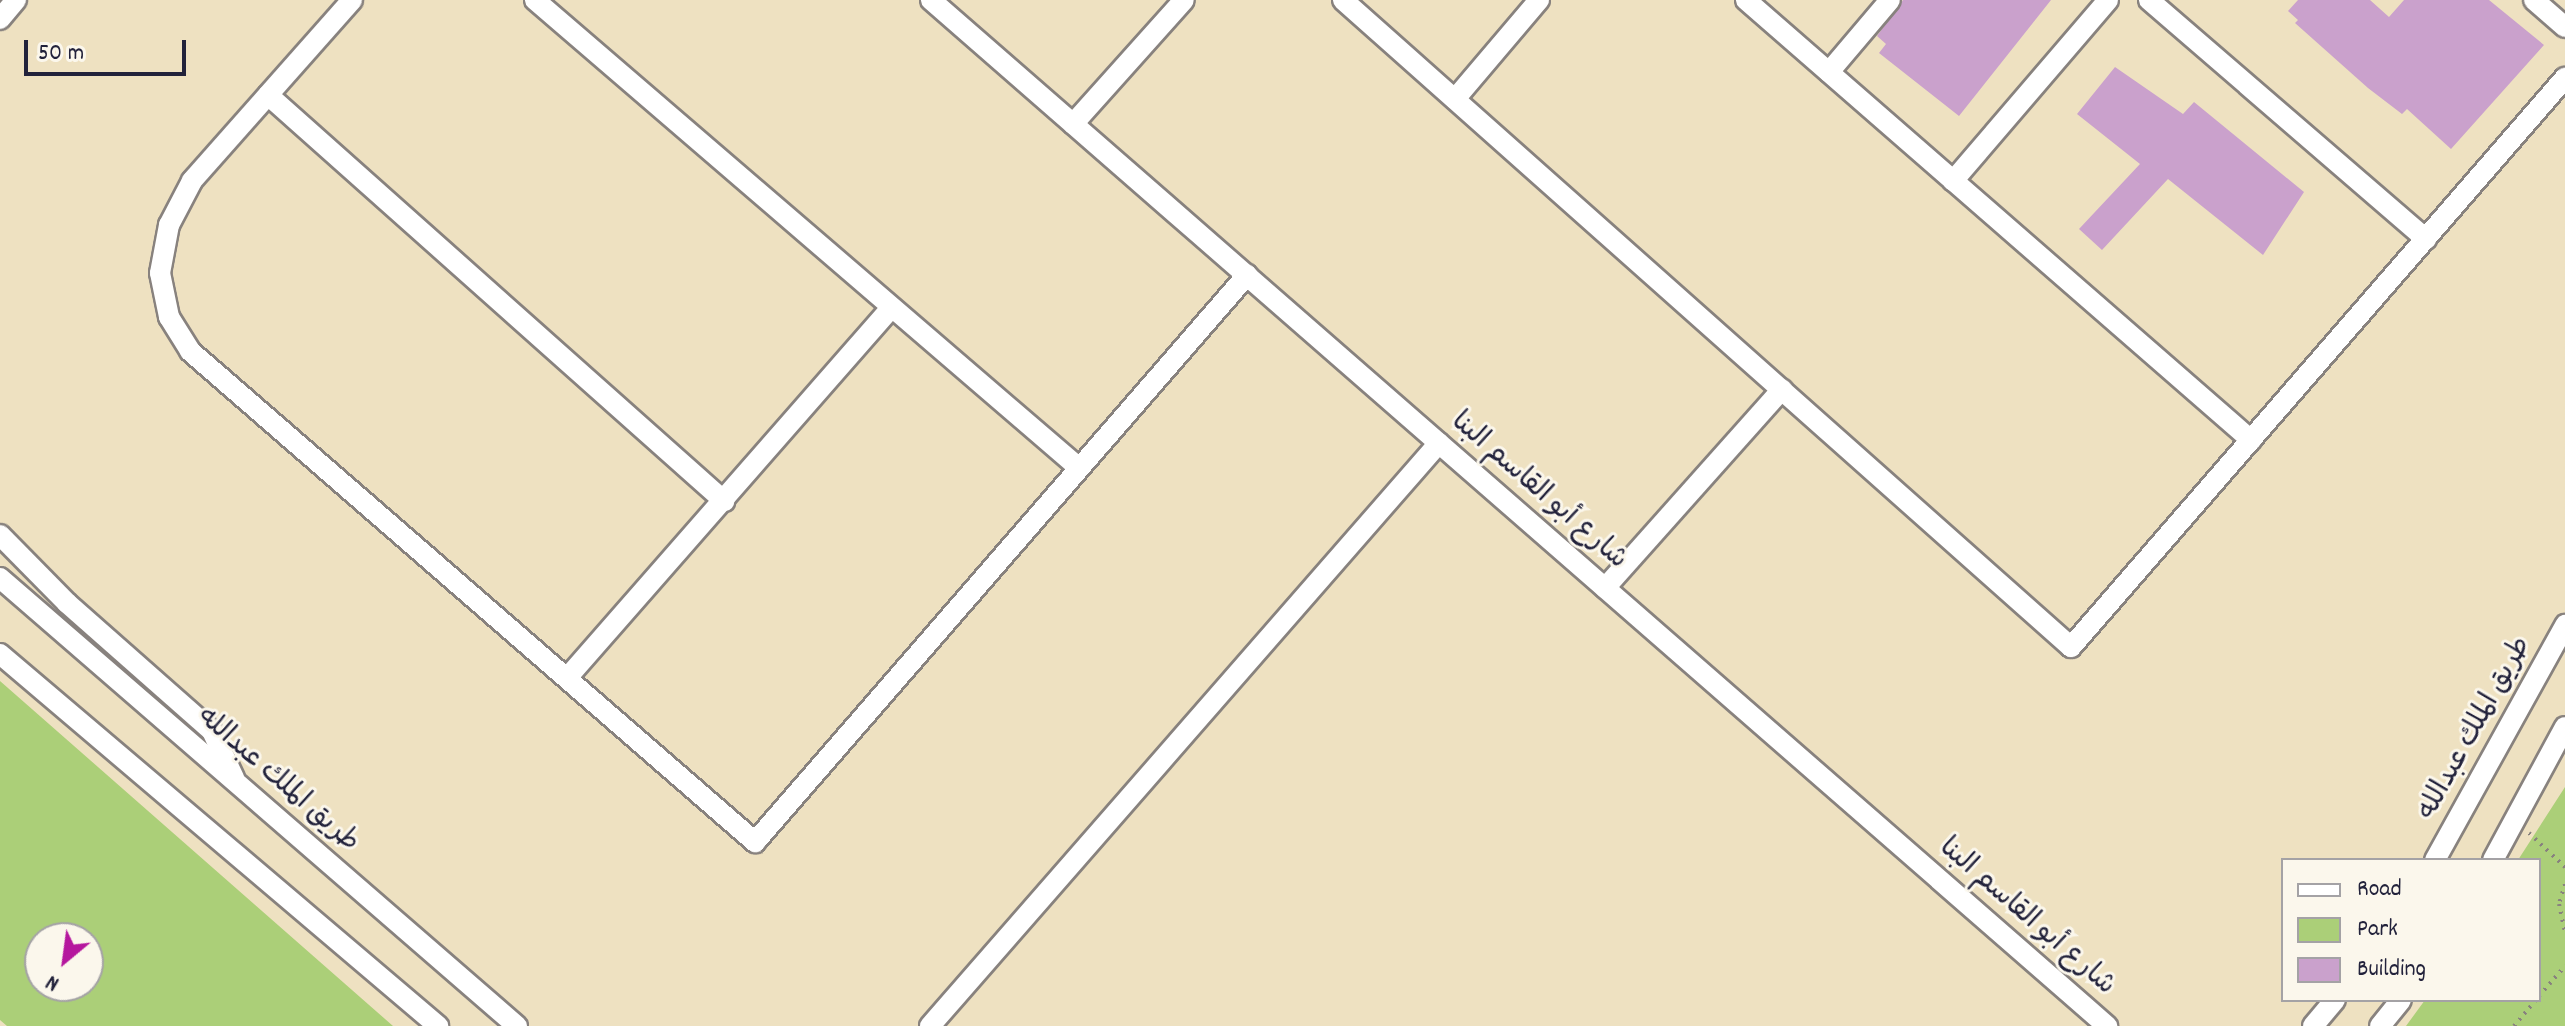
<!DOCTYPE html>
<meta charset="utf-8">
<style>
body{margin:0}
#map{position:relative;width:2565px;height:1026px;overflow:hidden;background:#eee1c1;font-family:Dekko,"Playpen Sans Arabic",sans-serif}
div>[style]{position:absolute}
.green>*{inset:0;background:#abcf78}
.building>*{inset:0;background:#caa1cc}
.path>*{height:4px;margin-top:-2px;transform-origin:0;background:repeating-linear-gradient(90deg,#88827e 0 2px,transparent 0 8px)}
.roads{filter:drop-shadow(2px 0 #88827e) drop-shadow(-2px 0 #88827e) drop-shadow(0 2px #88827e) drop-shadow(0 -2px #88827e)}
.minor>*{height:20px;margin:-10px;padding:0 10px;transform-origin:10px;border-radius:10px;background:#fff}
span{translate:-50% -50%;white-space:nowrap;text-align:center;line-height:1.15;-webkit-text-stroke:6px #fbf7ec;paint-order:stroke}
.street-label{font-size:28px;color:#22223b}
.legend{position:absolute;left:2281px;top:858px;width:260px;height:144px;box-sizing:border-box;background:#fbf7ec;border:2px solid #a4a2a5;margin:0;padding:10px 14px;list-style:none;font-size:24px;color:#22223b}
.legend li{display:flex;align-items:center;gap:16px;height:40px}
.legend b{width:40px;border:2px solid #a4a2a5}
.north{position:absolute;left:24px;top:922px;width:80px;height:80px;box-sizing:border-box;background:#fbf7ec;border:2px solid #a4a2a5;border-radius:50%;rotate:209deg;font-size:22px;font-weight:700;line-height:32px;text-align:center;color:#22223b}
.north::after{content:'';display:block;margin:auto;width:28px;height:36px;background:#b5179e;clip-path:polygon(50% 0,100% 100%,50% 72%,0 100%)}
.scale{position:absolute;left:24px;top:40px;width:162px;height:36px;box-sizing:border-box;border:4px solid #22223b;border-top:0;padding-left:10px;font-size:24px;line-height:28px;white-space:nowrap;color:#22223b;-webkit-text-stroke:6px #fbf7ec;paint-order:stroke}
</style>
<div id="map">
<div class="green">
<div style="clip-path:polygon(evenodd,0 681px,393px 1026px,7px 1026px,0 1020px,0 681px,88px 938px,88px 986px,40px 986px,40px 938px,88px 938px)"></div>
<div style="clip-path:polygon(2565px 787px,2565px 1026px,2406px 1026px,2425px 1000px,2539px 1000px,2539px 860px,2518px 860px)"></div>
</div>
<div class="building">
<div style="clip-path:polygon(1903px 0,2051px 0,1959px 116px,1879px 53px,1886px 44px,1877px 36px)"></div>
<div style="clip-path:polygon(2298px 0,2370px 0,2389px 17px,2404px 0,2489px 0,2544px 45px,2451px 149px,2407px 109px,2402px 114px,2368px 88px,2295px 23px,2298px 20px,2288px 11px)"></div>
<div style="clip-path:polygon(2115px 67px,2183px 114px,2194px 102px,2304px 192px,2263px 255px,2168px 179px,2102px 250px,2079px 229px,2140px 164px,2077px 114px)"></div>
</div>
<div class="path">
<div style="left:2529px;top:833px;width:50px;rotate:43.4deg"></div>
<div style="left:2565px;top:884px;width:21px;rotate:107deg"></div>
<div style="left:2559px;top:904px;width:29px;rotate:78deg"></div>
<div style="left:2539px;top:996px;width:40px;rotate:-49deg"></div>
<div style="left:2514px;top:1026px;width:34px;rotate:-50deg"></div>
</div>
<div class="roads">
<div class="minor">
<div style="left:352px;top:0;width:242px;rotate:131.5deg"></div>
<div style="left:192px;top:181px;width:50px;rotate:117.6deg"></div>
<div style="left:169px;top:225px;width:49px;rotate:100.6deg"></div>
<div style="left:160px;top:273px;width:45px;rotate:78.4deg"></div>
<div style="left:169px;top:317px;width:40px;rotate:58deg"></div>
<div style="left:190px;top:351px;width:749px;rotate:40.99deg"></div>
<div style="left:755px;top:842px;width:751px;rotate:-49.05deg"></div>
<div style="left:535px;top:0;width:716px;rotate:40.7deg"></div>
<div style="left:931px;top:0;width:1561px;rotate:41.1deg"></div>
<div style="left:1343px;top:0;width:974px;rotate:41.63deg"></div>
<div style="left:2071px;top:647px;width:754px;rotate:-49.04deg"></div>
<div style="left:1746px;top:0;width:670px;rotate:41.07deg"></div>
<div style="left:2149px;top:0;width:366px;rotate:40.8deg"></div>
<div style="left:2534px;top:0;width:41px;rotate:41.1deg"></div>
<div style="left:0;top:19px;width:25px;rotate:-50deg"></div>
<div style="left:1829px;top:72px;width:94px;rotate:-49.7deg"></div>
<div style="left:268px;top:95px;width:611px;rotate:41.68deg"></div>
<div style="left:1455px;top:99px;width:130px;rotate:-49.7deg"></div>
<div style="left:1073px;top:124px;width:166px;rotate:-48.2deg"></div>
<div style="left:1953px;top:181px;width:238px;rotate:-49.4deg"></div>
<div style="left:0;top:535px;width:95px;rotate:45.4deg"></div>
<div style="left:67px;top:603px;width:193px;rotate:41.4deg"></div>
<div style="left:212px;top:731px;width:52px;rotate:64.9deg"></div>
<div style="left:0;top:578px;width:684px;rotate:40.91deg"></div>
<div style="left:1605px;top:588px;width:266px;rotate:-48.3deg"></div>
<div style="left:0;top:654px;width:575px;rotate:40.34deg"></div>
<div style="left:567px;top:678px;width:490px;rotate:-48.8deg"></div>
<div style="left:2435px;top:860px;width:269px;rotate:-61deg"></div>
<div style="left:2493px;top:860px;width:151px;rotate:-61.6deg"></div>
<div style="left:930px;top:1026px;width:774px;rotate:-48.88deg"></div>
<div style="left:2313px;top:1026px;width:34px;rotate:-50deg"></div>
<div style="left:2380px;top:1026px;width:33px;rotate:-51deg"></div>
</div>
</div>
<div class="street-label">
<span style="left:1538px;top:492px;rotate:41deg">شارع أبو القاسم البنا</span>
<span style="left:2476px;top:729px;rotate:-61deg">طريق الملك عبدالله</span>
<span style="left:277px;top:781px;rotate:41deg">طريق الملك عبدالله</span>
<span style="left:2026px;top:918px;rotate:41deg">شارع أبو القاسم البنا</span>
</div>
<ul class="legend">
<li><b style="height:10px;background:#fff"></b>Road</li>
<li><b style="height:22px;background:#abcf78"></b>Park</li>
<li><b style="height:22px;background:#caa1cc"></b>Building</li>
</ul>
<div class="north">N</div>
<div class="scale">50 m</div>
</div>
